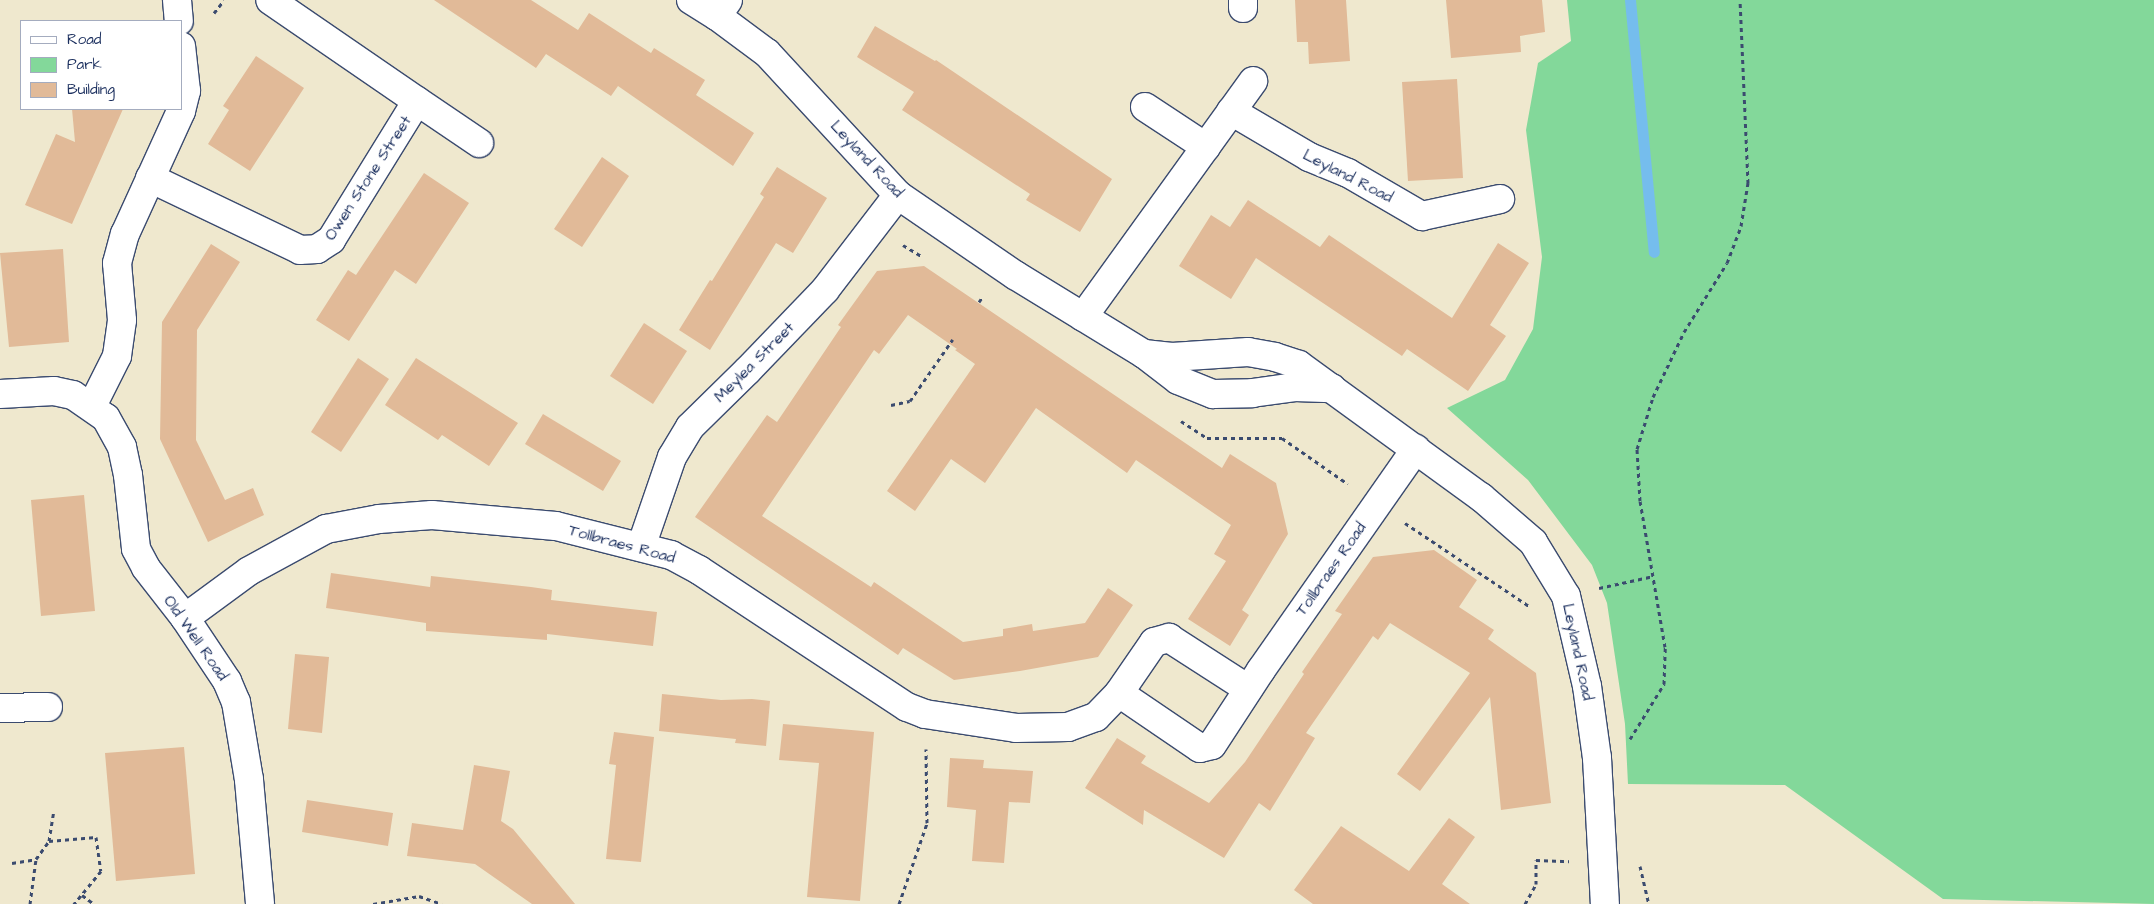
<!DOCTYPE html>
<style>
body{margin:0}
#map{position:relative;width:2154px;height:904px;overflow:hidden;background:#efe8ce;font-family:"Architects Daughter",sans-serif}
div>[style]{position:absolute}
.green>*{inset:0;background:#83d89a}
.stream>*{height:11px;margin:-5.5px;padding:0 5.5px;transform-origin:5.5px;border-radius:5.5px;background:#75bded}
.building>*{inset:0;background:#e1ba98}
.path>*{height:3px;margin-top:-1.5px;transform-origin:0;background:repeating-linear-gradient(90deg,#3b4b6f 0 4px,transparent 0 8px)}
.roads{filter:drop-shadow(1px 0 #3b4b6f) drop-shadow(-1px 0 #3b4b6f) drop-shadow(0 1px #3b4b6f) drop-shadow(0 -1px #3b4b6f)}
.minor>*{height:28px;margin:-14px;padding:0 14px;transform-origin:14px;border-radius:14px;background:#fff}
.tertiary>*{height:28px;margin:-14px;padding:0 14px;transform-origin:14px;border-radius:14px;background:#fff}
span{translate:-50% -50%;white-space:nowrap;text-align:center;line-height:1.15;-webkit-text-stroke:5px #fff;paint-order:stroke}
.street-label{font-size:16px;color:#1b2f5e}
.legend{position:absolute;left:20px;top:20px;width:162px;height:90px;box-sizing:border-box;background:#fff;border:1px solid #a4acbf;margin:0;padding:6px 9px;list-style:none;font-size:15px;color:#1b2f5e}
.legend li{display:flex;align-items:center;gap:10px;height:25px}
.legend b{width:25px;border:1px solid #a4acbf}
</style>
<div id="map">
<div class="green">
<div style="clip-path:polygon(1567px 0,2154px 0,2154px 904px,1943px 899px,1785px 785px,1628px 784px,1625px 724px,1607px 603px,1592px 565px,1528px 480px,1447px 408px,1505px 380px,1533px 329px,1542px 257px,1526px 130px,1538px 63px,1571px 41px)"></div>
</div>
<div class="stream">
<div style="left:1630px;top:0;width:253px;rotate:84.6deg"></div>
</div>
<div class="building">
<div style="clip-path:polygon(434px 0,531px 0,578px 30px,589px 13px,651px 53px,654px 48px,705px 80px,696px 95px,754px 133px,733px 166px,618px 86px,611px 96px,546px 54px,536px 68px)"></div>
<div style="clip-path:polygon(1295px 0,1346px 0,1350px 61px,1309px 64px,1308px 42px,1297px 42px)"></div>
<div style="clip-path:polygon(1446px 0,1542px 0,1545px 32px,1520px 36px,1521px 52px,1451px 58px)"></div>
<div style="clip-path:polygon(875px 26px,935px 61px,936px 60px,1112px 179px,1080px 232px,1026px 200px,1030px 194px,902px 110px,914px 92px,857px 57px)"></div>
<div style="clip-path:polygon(256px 56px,304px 88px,250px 171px,208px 144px,229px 110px,223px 106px)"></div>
<div style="clip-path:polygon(1457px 79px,1463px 178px,1408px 181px,1402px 82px)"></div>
<div style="clip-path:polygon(72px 109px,123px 109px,72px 224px,25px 205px,56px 134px,75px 142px)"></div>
<div style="clip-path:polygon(602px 157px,629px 176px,582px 247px,554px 229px)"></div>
<div style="clip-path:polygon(777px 167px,827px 198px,793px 253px,776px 243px,710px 350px,679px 330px,710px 280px,712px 281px,764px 197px,760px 194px)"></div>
<div style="clip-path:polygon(424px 173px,469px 203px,416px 284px,395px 270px,349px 341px,316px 320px,348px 270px,356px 275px)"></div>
<div style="clip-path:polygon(1248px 200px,1320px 247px,1329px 235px,1452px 318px,1498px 243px,1529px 263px,1490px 325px,1506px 336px,1468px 391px,1407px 349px,1402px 356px,1256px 258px,1231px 299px,1179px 266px,1211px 215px,1230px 227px)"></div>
<div style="clip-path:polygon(211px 244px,240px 262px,197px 330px,196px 440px,225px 500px,253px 488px,264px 515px,208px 542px,160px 439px,162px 322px)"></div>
<div style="clip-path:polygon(63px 249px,69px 342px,9px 347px,0 253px)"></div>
<div style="clip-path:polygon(924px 266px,1222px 468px,1230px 454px,1276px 483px,1288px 534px,1242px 610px,1249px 615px,1230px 646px,1188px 619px,1226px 561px,1214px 554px,1231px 525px,1136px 460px,1127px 473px,1036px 408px,985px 483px,951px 459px,915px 511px,887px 491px,975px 364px,955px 350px,957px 349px,908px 315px,879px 354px,874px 350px,762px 516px,871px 587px,874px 582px,963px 642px,1003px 636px,1003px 629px,1032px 624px,1033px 631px,1085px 623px,1108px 588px,1133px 605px,1098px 657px,1020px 671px,954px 680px,903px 648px,898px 655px,695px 517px,767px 415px,777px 422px,841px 327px,838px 325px,877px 271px)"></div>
<div style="clip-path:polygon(644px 323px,687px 351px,653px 404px,610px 376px)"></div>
<div style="clip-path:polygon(358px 358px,389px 379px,341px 452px,311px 432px)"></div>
<div style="clip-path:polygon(416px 358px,518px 423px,489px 466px,442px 435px,438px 440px,385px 405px)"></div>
<div style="clip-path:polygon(543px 414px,621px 461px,603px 491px,525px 444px)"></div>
<div style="clip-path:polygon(84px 495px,95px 611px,41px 616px,31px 500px)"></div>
<div style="clip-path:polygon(1434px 550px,1477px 580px,1459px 607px,1494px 630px,1488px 639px,1536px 673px,1551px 803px,1501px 810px,1490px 697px,1420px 791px,1397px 774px,1470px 673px,1390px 623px,1378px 640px,1373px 636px,1306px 733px,1315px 738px,1270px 811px,1259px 803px,1224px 858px,1144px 810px,1143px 825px,1085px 788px,1117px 738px,1146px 756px,1141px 763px,1209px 803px,1245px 762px,1304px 674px,1302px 672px,1342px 614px,1335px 611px,1373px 557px)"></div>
<div style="clip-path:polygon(331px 573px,430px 587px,431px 576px,531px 587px,552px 590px,551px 600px,657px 612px,653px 646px,547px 634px,547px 640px,426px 631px,426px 623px,326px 608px)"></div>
<div style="clip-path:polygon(295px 654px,329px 657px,322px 733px,288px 729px)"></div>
<div style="clip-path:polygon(662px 694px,721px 700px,752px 699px,770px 701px,766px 746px,735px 743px,736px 739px,659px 731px)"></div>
<div style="clip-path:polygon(783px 724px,874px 732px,860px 901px,807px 897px,819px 763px,779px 760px)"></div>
<div style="clip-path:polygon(614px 732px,654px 737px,641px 862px,606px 859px,616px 765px,609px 764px)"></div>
<div style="clip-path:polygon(184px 747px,195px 874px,116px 881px,105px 753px)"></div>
<div style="clip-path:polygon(950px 758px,984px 760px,983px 768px,1033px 771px,1030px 803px,1009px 802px,1004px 863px,972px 861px,976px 810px,947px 807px)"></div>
<div style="clip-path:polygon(474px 765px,510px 771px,501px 821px,513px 829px,575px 904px,532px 904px,475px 864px,407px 856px,412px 823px,463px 830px)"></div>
<div style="clip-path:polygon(307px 800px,393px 813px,388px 846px,302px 832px)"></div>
<div style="clip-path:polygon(1449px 818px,1475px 837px,1442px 884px,1470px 904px,1313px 904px,1294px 890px,1341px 826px,1409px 871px)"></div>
</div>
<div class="path">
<div style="left:214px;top:13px;width:16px;rotate:-52deg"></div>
<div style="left:903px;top:245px;width:23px;rotate:31deg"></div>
<div style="left:979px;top:302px;width:7px;rotate:-56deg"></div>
<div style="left:891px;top:405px;width:19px;rotate:-12deg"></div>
<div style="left:910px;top:401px;width:75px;rotate:-55.3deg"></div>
<div style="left:1181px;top:421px;width:31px;rotate:33deg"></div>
<div style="left:1207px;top:438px;width:75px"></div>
<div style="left:1282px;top:438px;width:80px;rotate:34.9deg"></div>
<div style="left:1405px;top:523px;width:149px;rotate:33.8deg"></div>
<div style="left:1599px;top:588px;width:56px;rotate:-12.3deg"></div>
<div style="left:1630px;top:739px;width:65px;rotate:-58.3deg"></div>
<div style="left:1664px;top:684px;width:37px;rotate:-88deg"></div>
<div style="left:1665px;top:647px;width:148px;rotate:-99.7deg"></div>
<div style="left:1640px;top:501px;width:52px;rotate:-93.3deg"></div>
<div style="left:1637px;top:449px;width:54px;rotate:-72.9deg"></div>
<div style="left:1653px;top:397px;width:72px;rotate:-64.5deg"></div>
<div style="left:1684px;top:332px;width:81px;rotate:-58.1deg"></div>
<div style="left:1727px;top:263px;width:40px;rotate:-69deg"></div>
<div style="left:1741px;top:226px;width:44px;rotate:-80.8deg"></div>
<div style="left:1748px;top:183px;width:183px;rotate:-92.5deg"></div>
<div style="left:49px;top:841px;width:30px;rotate:-81deg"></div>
<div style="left:12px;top:863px;width:24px;rotate:-9deg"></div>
<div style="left:1640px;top:866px;width:39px;rotate:77deg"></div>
<div style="left:82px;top:895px;width:15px;rotate:37deg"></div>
<div style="left:30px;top:904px;width:45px;rotate:-82.4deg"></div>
<div style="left:36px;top:859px;width:22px;rotate:-54deg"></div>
<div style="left:49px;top:841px;width:47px;rotate:-4.9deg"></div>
<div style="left:96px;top:837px;width:34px;rotate:82deg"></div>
<div style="left:101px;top:871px;width:43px;rotate:129.3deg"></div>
<div style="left:373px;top:904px;width:47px;rotate:-9.9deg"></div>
<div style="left:419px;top:896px;width:24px;rotate:19deg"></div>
<div style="left:899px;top:904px;width:86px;rotate:-70.9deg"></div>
<div style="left:927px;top:823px;width:74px;rotate:-90.8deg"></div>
<div style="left:1525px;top:904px;width:23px;rotate:-61deg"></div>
<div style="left:1536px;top:884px;width:24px;rotate:-90deg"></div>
<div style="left:1536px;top:860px;width:33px;rotate:2deg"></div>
</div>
<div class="roads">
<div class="minor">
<div style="left:177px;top:0;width:21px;rotate:85deg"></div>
<div style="left:1243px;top:0;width:8px;rotate:90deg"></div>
<div style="left:717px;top:16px;width:19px;rotate:-55deg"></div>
<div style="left:417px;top:101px;width:75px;rotate:34.1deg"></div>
<div style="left:1145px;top:107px;width:73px;rotate:33.3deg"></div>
<div style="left:1231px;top:111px;width:91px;rotate:30.5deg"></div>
<div style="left:1309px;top:157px;width:42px;rotate:22.3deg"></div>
<div style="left:1348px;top:173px;width:86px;rotate:30.2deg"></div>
<div style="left:1422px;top:216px;width:80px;rotate:-12.3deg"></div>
<div style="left:150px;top:178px;width:166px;rotate:25.6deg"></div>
<div style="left:300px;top:250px;width:17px;rotate:-3deg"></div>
<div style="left:317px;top:249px;width:17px;rotate:-33deg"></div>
<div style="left:331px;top:240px;width:163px;rotate:-58.3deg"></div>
<div style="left:417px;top:101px;width:178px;rotate:-145.5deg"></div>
<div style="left:1083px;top:317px;width:291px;rotate:-54.2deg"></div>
<div style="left:0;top:394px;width:54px;rotate:-3.2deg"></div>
<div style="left:54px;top:391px;width:19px;rotate:12deg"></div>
<div style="left:73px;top:395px;width:40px;rotate:34.9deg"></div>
<div style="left:106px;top:418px;width:33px;rotate:61deg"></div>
<div style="left:122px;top:447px;width:29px;rotate:78deg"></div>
<div style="left:128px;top:475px;width:74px;rotate:83.8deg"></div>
<div style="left:136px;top:549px;width:21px;rotate:62deg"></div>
<div style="left:146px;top:568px;width:63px;rotate:52deg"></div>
<div style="left:185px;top:618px;width:76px;rotate:56.3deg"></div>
<div style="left:227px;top:681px;width:23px;rotate:67deg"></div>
<div style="left:236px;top:702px;width:79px;rotate:80.5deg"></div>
<div style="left:249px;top:780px;width:124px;rotate:84.9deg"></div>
<div style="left:92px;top:406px;width:56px;rotate:-63.4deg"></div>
<div style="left:117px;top:356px;width:36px;rotate:-82deg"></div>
<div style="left:122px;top:320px;width:57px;rotate:-95deg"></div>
<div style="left:117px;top:263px;width:30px;rotate:-75deg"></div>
<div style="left:125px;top:234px;width:135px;rotate:-65.5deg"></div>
<div style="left:181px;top:111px;width:21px;rotate:-76deg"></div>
<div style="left:186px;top:91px;width:45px;rotate:-96.3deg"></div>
<div style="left:641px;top:547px;width:95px;rotate:-71deg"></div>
<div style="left:672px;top:457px;width:35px;rotate:-59deg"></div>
<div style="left:690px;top:427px;width:81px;rotate:-44.5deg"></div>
<div style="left:748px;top:370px;width:111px;rotate:-46.1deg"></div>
<div style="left:825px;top:290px;width:120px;rotate:-52.5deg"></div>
<div style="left:185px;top:618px;width:79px;rotate:-36.3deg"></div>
<div style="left:249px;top:571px;width:88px;rotate:-28.6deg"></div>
<div style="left:326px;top:529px;width:54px;rotate:-10.7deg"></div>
<div style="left:379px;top:519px;width:53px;rotate:-4.3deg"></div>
<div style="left:432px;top:515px;width:124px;rotate:5.1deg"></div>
<div style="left:556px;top:526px;width:119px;rotate:14.2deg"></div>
<div style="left:671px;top:555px;width:32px;rotate:28deg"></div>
<div style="left:699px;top:570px;width:249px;rotate:33.4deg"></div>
<div style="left:907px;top:707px;width:19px;rotate:21deg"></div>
<div style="left:925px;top:714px;width:92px;rotate:8.7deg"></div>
<div style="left:1016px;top:728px;width:52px;rotate:-1.1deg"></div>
<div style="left:1068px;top:727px;width:30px;rotate:-20deg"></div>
<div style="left:1096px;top:717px;width:33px;rotate:-46deg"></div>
<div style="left:1119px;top:693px;width:98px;rotate:34.2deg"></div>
<div style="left:1200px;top:748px;width:12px;rotate:-14deg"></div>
<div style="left:1212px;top:745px;width:90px;rotate:-56.8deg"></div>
<div style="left:1261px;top:670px;width:270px;rotate:-55deg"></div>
<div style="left:1119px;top:693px;width:62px;rotate:-55.5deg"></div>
<div style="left:1154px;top:642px;width:16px;rotate:-15deg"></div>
<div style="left:1169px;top:638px;width:94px;rotate:32.8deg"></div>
<div style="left:0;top:708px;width:48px;rotate:-1.2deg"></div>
</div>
<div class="tertiary">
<div style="left:691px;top:0;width:31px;rotate:32deg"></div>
<div style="left:717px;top:16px;width:62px;rotate:36.5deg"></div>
<div style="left:767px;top:53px;width:193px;rotate:47.3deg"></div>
<div style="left:898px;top:195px;width:142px;rotate:34.4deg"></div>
<div style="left:1015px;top:275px;width:151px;rotate:31.5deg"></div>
<div style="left:1144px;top:354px;width:43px;rotate:37.4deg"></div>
<div style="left:1178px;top:380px;width:38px;rotate:22deg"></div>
<div style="left:1213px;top:394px;width:39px;rotate:-1deg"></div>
<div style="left:1252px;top:393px;width:43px;rotate:-7.9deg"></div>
<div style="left:1295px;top:387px;width:37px;rotate:2deg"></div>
<div style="left:1144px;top:354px;width:28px;rotate:6deg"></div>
<div style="left:1172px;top:357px;width:76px;rotate:-3.8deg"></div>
<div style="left:1248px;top:352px;width:27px;rotate:10deg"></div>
<div style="left:1275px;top:357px;width:25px;rotate:18deg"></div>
<div style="left:1299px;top:365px;width:225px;rotate:36deg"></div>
<div style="left:1481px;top:497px;width:69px;rotate:40.9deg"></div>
<div style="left:1533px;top:542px;width:63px;rotate:58.6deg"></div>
<div style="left:1566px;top:596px;width:92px;rotate:76.9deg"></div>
<div style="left:1587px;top:686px;width:73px;rotate:82.1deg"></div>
<div style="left:1597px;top:758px;width:146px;rotate:86.9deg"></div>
</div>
</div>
<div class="street-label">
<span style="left:867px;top:159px;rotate:47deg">Leyland Road</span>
<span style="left:1348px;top:176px;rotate:27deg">Leyland Road</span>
<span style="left:368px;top:178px;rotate:-57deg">Owen Stone Street</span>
<span style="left:754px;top:362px;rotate:-45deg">Meylea Street</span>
<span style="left:622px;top:544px;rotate:15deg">Tollbraes Road</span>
<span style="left:1331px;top:569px;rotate:-55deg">Tollbraes Road</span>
<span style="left:196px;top:638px;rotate:55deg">Old Well Road</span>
<span style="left:1578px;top:652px;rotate:78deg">Leyland Road</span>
</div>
<ul class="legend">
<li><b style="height:6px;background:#fff"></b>Road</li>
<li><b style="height:14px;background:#83d89a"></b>Park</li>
<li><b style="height:14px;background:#e1ba98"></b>Building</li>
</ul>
</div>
